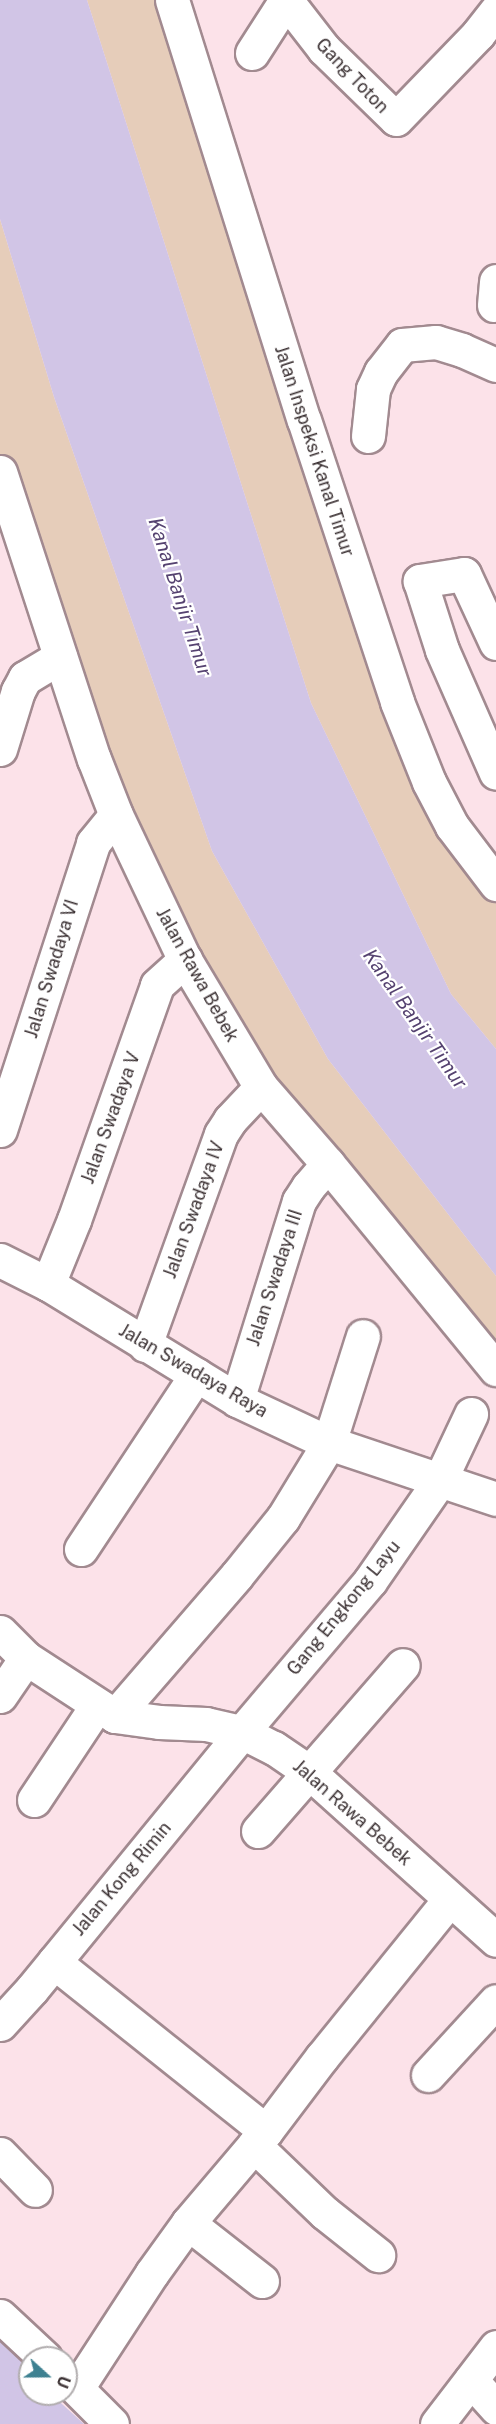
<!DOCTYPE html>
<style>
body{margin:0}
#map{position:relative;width:496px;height:2424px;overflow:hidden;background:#fce2e9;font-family:"Public Sans",sans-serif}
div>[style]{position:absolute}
.green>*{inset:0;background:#e6cdba}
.water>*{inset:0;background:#d1c5e6}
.roads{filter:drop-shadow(2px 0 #a28a90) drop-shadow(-2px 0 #a28a90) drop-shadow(0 2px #a28a90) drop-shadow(0 -2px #a28a90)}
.minor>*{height:33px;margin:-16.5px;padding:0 16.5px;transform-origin:16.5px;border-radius:16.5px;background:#fff}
span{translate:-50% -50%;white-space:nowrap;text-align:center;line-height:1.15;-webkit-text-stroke:4.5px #fff;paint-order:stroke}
.street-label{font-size:18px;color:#3c3234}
.water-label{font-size:20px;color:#554270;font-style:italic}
.north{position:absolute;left:18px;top:2346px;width:60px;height:60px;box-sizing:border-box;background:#fff;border:2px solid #b1adae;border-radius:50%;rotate:111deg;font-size:16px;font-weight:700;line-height:24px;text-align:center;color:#3c3234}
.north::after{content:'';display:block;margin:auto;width:21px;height:27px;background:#3e8191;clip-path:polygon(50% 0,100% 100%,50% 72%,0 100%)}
</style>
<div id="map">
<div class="green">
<div style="clip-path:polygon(87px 0,172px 0,411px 736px,496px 883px,496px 1049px,451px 994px,311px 703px)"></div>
<div style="clip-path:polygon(0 219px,54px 397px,212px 851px,328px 1059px,496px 1276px,496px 1369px,185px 960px,0 468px)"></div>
</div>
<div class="water">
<div style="clip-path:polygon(0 0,87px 0,311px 703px,451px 994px,496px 1049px,496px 1276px,328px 1059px,212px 851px,54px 397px,0 219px)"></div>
<div style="clip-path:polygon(0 2334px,30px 2370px,30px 2394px,51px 2394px,84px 2424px,0 2424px)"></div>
</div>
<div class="roads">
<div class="minor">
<div style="left:172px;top:0;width:440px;rotate:72.6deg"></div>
<div style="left:304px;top:420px;width:297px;rotate:71.7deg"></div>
<div style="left:397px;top:702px;width:86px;rotate:68.2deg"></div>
<div style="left:429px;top:782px;width:50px;rotate:62.4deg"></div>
<div style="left:452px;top:826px;width:73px;rotate:52.8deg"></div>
<div style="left:286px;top:0;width:62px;rotate:52.2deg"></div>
<div style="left:324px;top:49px;width:100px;rotate:44.2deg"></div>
<div style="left:396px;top:119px;width:118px;rotate:-46deg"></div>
<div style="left:478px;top:34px;width:29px;rotate:-52deg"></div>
<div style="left:252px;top:53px;width:63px;rotate:-57.3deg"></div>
<div style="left:494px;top:305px;width:24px;rotate:-85deg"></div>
<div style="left:368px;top:436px;width:47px;rotate:-83.9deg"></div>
<div style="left:373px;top:389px;width:19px;rotate:-65deg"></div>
<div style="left:381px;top:372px;width:34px;rotate:-52deg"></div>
<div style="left:402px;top:345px;width:34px;rotate:-5deg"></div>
<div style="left:436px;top:342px;width:27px;rotate:17deg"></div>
<div style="left:462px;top:350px;width:37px;rotate:24deg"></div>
<div style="left:0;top:472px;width:302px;rotate:71.9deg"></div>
<div style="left:94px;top:759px;width:60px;rotate:68.6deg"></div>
<div style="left:116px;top:815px;width:161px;rotate:64.6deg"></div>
<div style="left:185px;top:960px;width:148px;rotate:59.1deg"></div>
<div style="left:261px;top:1087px;width:102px;rotate:49deg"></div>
<div style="left:328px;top:1164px;width:265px;rotate:50.7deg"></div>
<div style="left:496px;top:643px;width:76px;rotate:-114.9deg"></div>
<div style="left:464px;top:574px;width:45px;rotate:171deg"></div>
<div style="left:420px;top:581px;width:72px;rotate:72.3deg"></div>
<div style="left:442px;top:650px;width:134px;rotate:66.3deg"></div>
<div style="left:0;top:749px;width:61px;rotate:-72.8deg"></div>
<div style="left:18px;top:691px;width:15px;rotate:-62deg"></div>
<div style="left:25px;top:678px;width:41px;rotate:-31deg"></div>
<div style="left:0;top:1130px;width:302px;rotate:-72deg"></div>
<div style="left:93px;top:843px;width:36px;rotate:-51deg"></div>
<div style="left:0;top:1260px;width:54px;rotate:26.6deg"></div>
<div style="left:48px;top:1284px;width:222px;rotate:31.5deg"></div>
<div style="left:237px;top:1400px;width:102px;rotate:25.1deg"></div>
<div style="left:329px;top:1443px;width:176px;rotate:18.5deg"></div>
<div style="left:48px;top:1284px;width:69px;rotate:-67.9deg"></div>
<div style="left:74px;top:1220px;width:249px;rotate:-70.5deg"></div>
<div style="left:157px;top:985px;width:38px;rotate:-42deg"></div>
<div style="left:145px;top:1345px;width:224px;rotate:-70.2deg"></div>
<div style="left:221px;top:1134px;width:17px;rotate:-57deg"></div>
<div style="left:230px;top:1120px;width:45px;rotate:-46.8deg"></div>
<div style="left:237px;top:1400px;width:208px;rotate:-72.7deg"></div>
<div style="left:299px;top:1201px;width:17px;rotate:-57deg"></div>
<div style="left:308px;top:1187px;width:30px;rotate:-49deg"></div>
<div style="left:81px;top:1549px;width:209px;rotate:-56.5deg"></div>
<div style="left:0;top:1632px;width:37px;rotate:45deg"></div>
<div style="left:26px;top:1658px;width:106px;rotate:33.1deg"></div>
<div style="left:115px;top:1716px;width:44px;rotate:7.8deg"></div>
<div style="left:159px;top:1722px;width:47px;rotate:2.4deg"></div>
<div style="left:206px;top:1724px;width:37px;rotate:13deg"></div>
<div style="left:242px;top:1732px;width:36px;rotate:27deg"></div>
<div style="left:274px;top:1748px;width:42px;rotate:34.4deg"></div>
<div style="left:309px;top:1772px;width:251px;rotate:41.9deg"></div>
<div style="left:0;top:1696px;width:46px;rotate:-55.6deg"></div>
<div style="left:115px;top:1716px;width:186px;rotate:-49.1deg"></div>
<div style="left:237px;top:1575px;width:73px;rotate:-51.1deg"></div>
<div style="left:283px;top:1518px;width:88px;rotate:-58.5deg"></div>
<div style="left:329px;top:1443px;width:112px;rotate:-72.4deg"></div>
<div style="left:34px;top:1800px;width:114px;rotate:-56.4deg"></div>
<div style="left:258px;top:1831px;width:220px;rotate:-48.9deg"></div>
<div style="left:54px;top:1962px;width:271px;rotate:38.6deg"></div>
<div style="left:0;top:2024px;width:47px;rotate:-47.6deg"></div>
<div style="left:32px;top:1989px;width:332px;rotate:-50.7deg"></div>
<div style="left:242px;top:1732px;width:198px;rotate:-49.7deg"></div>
<div style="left:370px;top:1581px;width:123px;rotate:-55.3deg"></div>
<div style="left:440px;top:1480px;width:73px;rotate:-64.8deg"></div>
<div style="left:428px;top:2075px;width:100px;rotate:-47.4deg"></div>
<div style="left:254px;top:2145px;width:98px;rotate:43.8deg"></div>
<div style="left:325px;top:2213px;width:68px;rotate:38.4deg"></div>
<div style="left:0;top:2154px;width:50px;rotate:45.8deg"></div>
<div style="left:188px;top:2223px;width:94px;rotate:38.1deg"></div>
<div style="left:0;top:2316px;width:62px;rotate:43deg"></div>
<div style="left:66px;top:2378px;width:65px;rotate:45deg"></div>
<div style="left:471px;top:2380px;width:38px;rotate:48deg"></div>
<div style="left:77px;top:2388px;width:137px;rotate:-56.9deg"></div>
<div style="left:152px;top:2273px;width:62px;rotate:-54.2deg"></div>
<div style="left:188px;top:2223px;width:121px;rotate:-49.7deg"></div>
<div style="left:266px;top:2131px;width:93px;rotate:-52.9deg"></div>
<div style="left:322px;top:2057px;width:203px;rotate:-51deg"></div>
<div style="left:437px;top:2424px;width:97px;rotate:-52.5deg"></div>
</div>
</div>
<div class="street-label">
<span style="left:352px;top:76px;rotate:46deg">Gang Toton</span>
<span style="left:314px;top:451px;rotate:72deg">Jalan Inspeksi Kanal Timur</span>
<span style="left:52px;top:969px;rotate:-73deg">Jalan Swadaya VI</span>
<span style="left:197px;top:975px;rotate:61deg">Jalan Rawa Bebek</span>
<span style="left:111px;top:1118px;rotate:-70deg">Jalan Swadaya V</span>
<span style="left:194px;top:1210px;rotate:-70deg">Jalan Swadaya IV</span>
<span style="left:275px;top:1278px;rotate:-72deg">Jalan Swadaya III</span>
<span style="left:193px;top:1371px;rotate:30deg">Jalan Swadaya Raya</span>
<span style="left:344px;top:1608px;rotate:-51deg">Gang Engkong Layu</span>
<span style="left:352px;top:1813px;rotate:41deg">Jalan Rawa Bebek</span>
<span style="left:122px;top:1879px;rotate:-50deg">Jalan Kong Rimin</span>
</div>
<div class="water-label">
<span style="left:180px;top:597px;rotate:72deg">Kanal Banjir Timur</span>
<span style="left:415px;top:1019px;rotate:55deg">Kanal Banjir Timur</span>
</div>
<div class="north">U</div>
</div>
